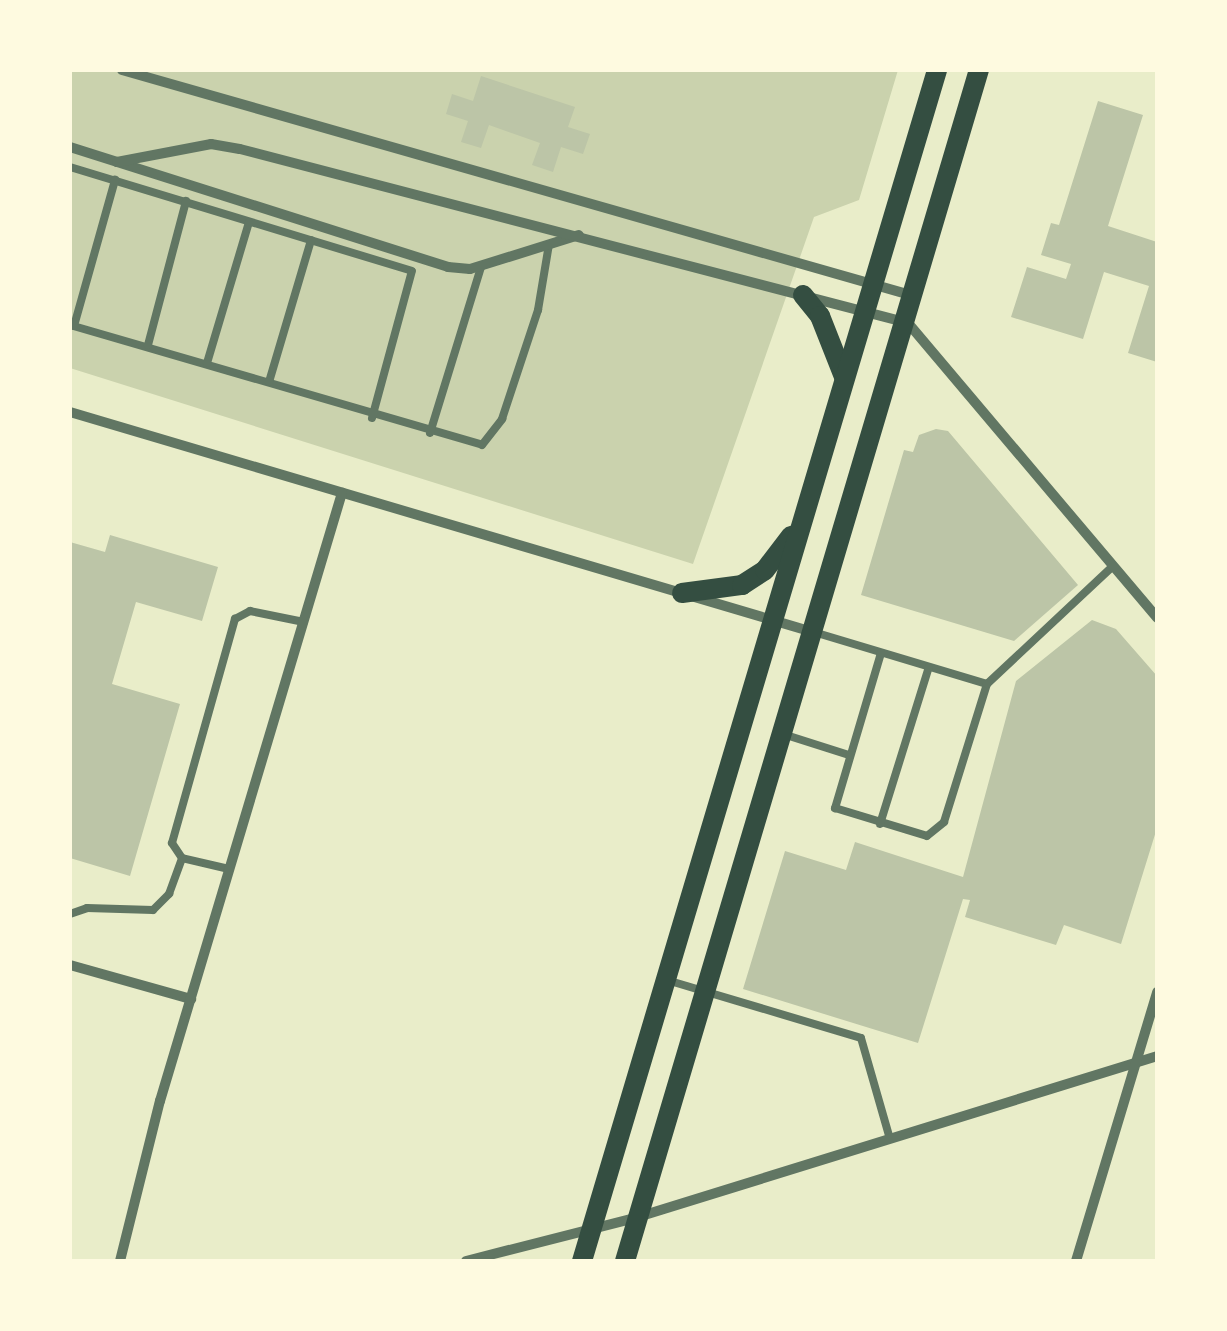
<!DOCTYPE html>
<style>
body{margin:0}
#map{position:relative;width:1227px;height:1331px;overflow:hidden;background:#e9edc9;font-family:"Titillium Web",sans-serif}
div>[style]{position:absolute}
.green>*{inset:0;background:#cad2ad}
.building>*{inset:0;background:#bcc5a7}
.service>*{height:8px;margin:-4px;padding:0 4px;transform-origin:4px;border-radius:4px;background:#617663}
.minor>*{height:10px;margin:-5px;padding:0 5px;transform-origin:5px;border-radius:5px;background:#617663}
.secondary>*{height:20px;margin:-10px;padding:0 10px;transform-origin:10px;border-radius:10px;background:#344e41}
span{translate:-50% -50%;white-space:nowrap;text-align:center;line-height:1.15;-webkit-text-stroke:10px #fefae0;paint-order:stroke}
.frame{position:absolute;inset:0;border:72px solid #fefae0;pointer-events:none}
</style>
<div id="map">
<div class="green">
<div style="clip-path:polygon(70px 70px,898px 70px,859px 200px,814px 217px,693px 564px,70px 368px)"></div>
</div>
<div class="building">
<div style="clip-path:polygon(481px 76px,575px 107px,568px 127px,590px 134px,583px 154px,561px 147px,553px 172px,532px 165px,540px 143px,489px 125px,481px 148px,461px 142px,468px 121px,446px 114px,452px 94px,473px 101px)"></div>
<div style="clip-path:polygon(1098px 101px,1143px 115px,1108px 226px,1157px 242px,1157px 362px,1128px 353px,1149px 286px,1104px 272px,1083px 339px,1011px 317px,1027px 267px,1066px 279px,1071px 264px,1041px 255px,1051px 223px,1059px 225px)"></div>
<div style="clip-path:polygon(936px 429px,948px 431px,1078px 585px,1014px 641px,861px 595px,904px 450px,913px 452px,919px 435px)"></div>
<div style="clip-path:polygon(110px 535px,218px 567px,202px 621px,136px 602px,112px 684px,180px 704px,130px 876px,70px 858px,70px 542px,105px 552px)"></div>
<div style="clip-path:polygon(1092px 620px,1116px 629px,1157px 676px,1157px 828px,1121px 944px,1064px 925px,1056px 945px,965px 917px,970px 900px,963px 899px,918px 1043px,743px 989px,785px 851px,846px 870px,855px 842px,963px 877px,1016px 681px)"></div>
</div>
<div class="service">
<div style="left:70px;top:167px;width:357px;rotate:16.9deg"></div>
<div style="left:70px;top:325px;width:429px;rotate:16.2deg"></div>
<div style="left:482px;top:445px;width:33px;rotate:-52deg"></div>
<div style="left:502px;top:419px;width:115px;rotate:-71.7deg"></div>
<div style="left:538px;top:310px;width:67px;rotate:-80.5deg"></div>
<div style="left:74px;top:326px;width:152px;rotate:-74.3deg"></div>
<div style="left:148px;top:345px;width:149px;rotate:-75.2deg"></div>
<div style="left:207px;top:363px;width:147px;rotate:-73.4deg"></div>
<div style="left:269px;top:382px;width:148px;rotate:-73.5deg"></div>
<div style="left:372px;top:418px;width:152px;rotate:-74.8deg"></div>
<div style="left:430px;top:433px;width:174px;rotate:-72.9deg"></div>
<div style="left:817px;top:633px;width:177px;rotate:16.7deg"></div>
<div style="left:881px;top:653px;width:162px;rotate:106.5deg"></div>
<div style="left:835px;top:808px;width:96px;rotate:16.9deg"></div>
<div style="left:927px;top:836px;width:22px;rotate:-39deg"></div>
<div style="left:944px;top:822px;width:145px;rotate:-72.7deg"></div>
<div style="left:987px;top:684px;width:173px;rotate:-43.1deg"></div>
<div style="left:786px;top:735px;width:66px;rotate:17.6deg"></div>
<div style="left:880px;top:824px;width:164px;rotate:-72.7deg"></div>
<div style="left:229px;top:869px;width:48px;rotate:-166.8deg"></div>
<div style="left:182px;top:858px;width:18px;rotate:-124deg"></div>
<div style="left:172px;top:843px;width:233px;rotate:-74.3deg"></div>
<div style="left:235px;top:619px;width:17px;rotate:-28deg"></div>
<div style="left:250px;top:611px;width:55px;rotate:11.5deg"></div>
<div style="left:70px;top:914px;width:18px;rotate:-19deg"></div>
<div style="left:87px;top:908px;width:66px;rotate:1.7deg"></div>
<div style="left:153px;top:910px;width:23px;rotate:-45deg"></div>
<div style="left:169px;top:894px;width:38px;rotate:-70deg"></div>
<div style="left:670px;top:981px;width:199px;rotate:16.6deg"></div>
<div style="left:861px;top:1038px;width:105px;rotate:74deg"></div>
</div>
<div class="minor">
<div style="left:122px;top:70px;width:824px;rotate:15.93deg"></div>
<div style="left:70px;top:147px;width:397px;rotate:17.6deg"></div>
<div style="left:448px;top:267px;width:22px;rotate:5deg"></div>
<div style="left:470px;top:269px;width:114px;rotate:-17.3deg"></div>
<div style="left:117px;top:162px;width:96px;rotate:-10.8deg"></div>
<div style="left:211px;top:144px;width:29px;rotate:10deg"></div>
<div style="left:240px;top:149px;width:690px;rotate:14.6deg"></div>
<div style="left:908px;top:323px;width:386px;rotate:49.8deg"></div>
<div style="left:70px;top:412px;width:778px;rotate:16.5deg"></div>
<div style="left:70px;top:965px;width:126px;rotate:15.7deg"></div>
<div style="left:120px;top:1261px;width:165px;rotate:-76deg"></div>
<div style="left:160px;top:1101px;width:635px;rotate:-73.34deg"></div>
<div style="left:466px;top:1261px;width:178px;rotate:-14.3deg"></div>
<div style="left:638px;top:1217px;width:543px;rotate:-17.23deg"></div>
<div style="left:1076px;top:1261px;width:281px;rotate:-73.2deg"></div>
</div>
<div class="secondary">
<div style="left:803px;top:295px;width:27px;rotate:51deg"></div>
<div style="left:820px;top:316px;width:66px;rotate:68.5deg"></div>
<div style="left:682px;top:593px;width:61px;rotate:-7.6deg"></div>
<div style="left:742px;top:585px;width:27px;rotate:-33deg"></div>
<div style="left:765px;top:570px;width:43px;rotate:-52.6deg"></div>
<div style="left:582px;top:1261px;width:1243px;rotate:-73.4deg"></div>
<div style="left:625px;top:1261px;width:1242px;rotate:-73.45deg"></div>
</div>
<div class="frame"></div>
</div>
